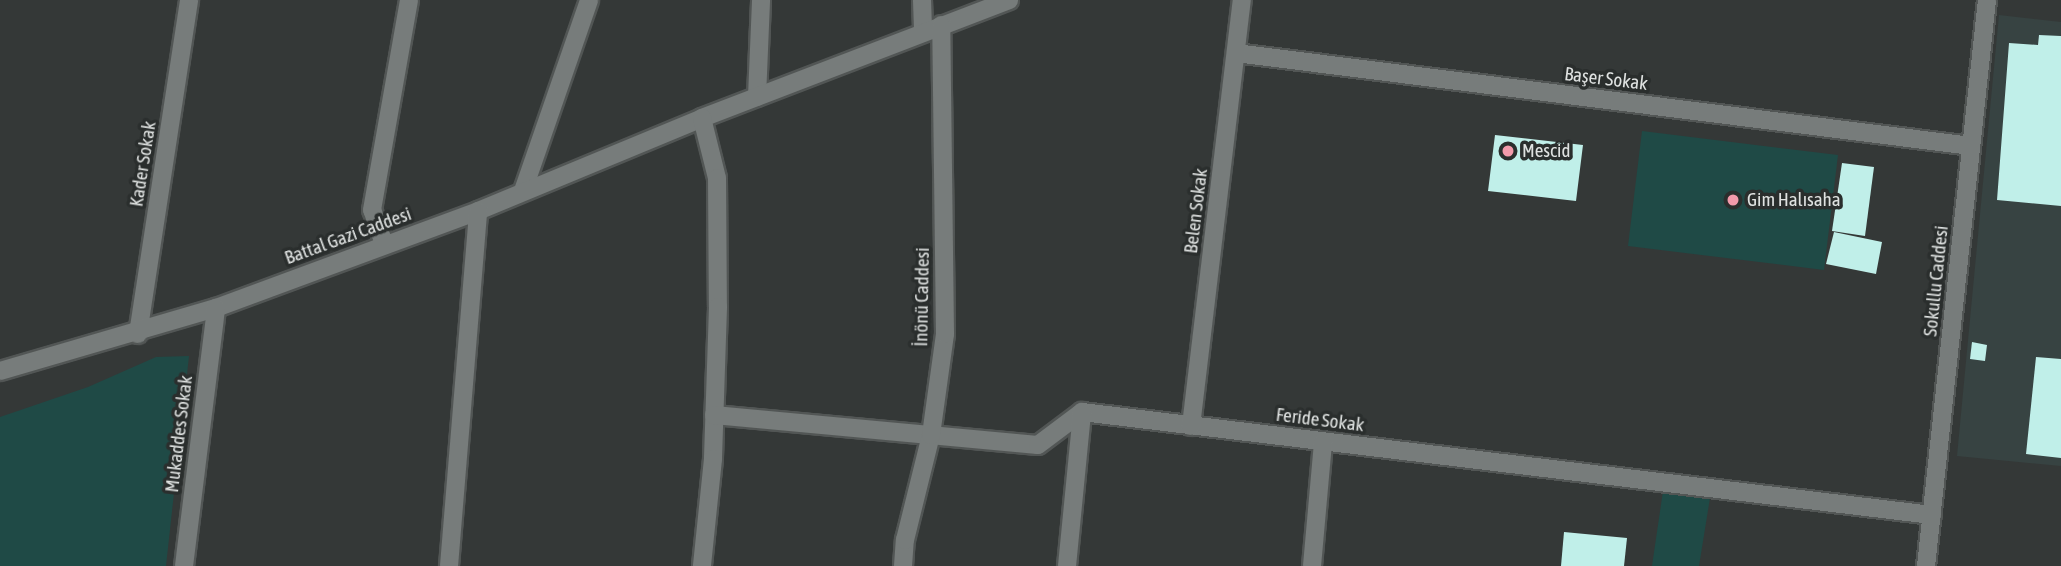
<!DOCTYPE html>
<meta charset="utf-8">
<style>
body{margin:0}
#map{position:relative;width:2061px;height:566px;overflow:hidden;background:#343837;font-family:"Asap Condensed",sans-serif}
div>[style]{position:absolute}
.built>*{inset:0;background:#374342}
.green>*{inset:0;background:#1f4a46}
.building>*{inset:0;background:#c0efe9}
.roads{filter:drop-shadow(2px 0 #525655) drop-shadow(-2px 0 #525655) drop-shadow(0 2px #525655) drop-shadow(0 -2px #525655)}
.minor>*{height:18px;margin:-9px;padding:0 9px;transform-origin:9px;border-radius:9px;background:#777c7b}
.dots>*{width:19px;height:19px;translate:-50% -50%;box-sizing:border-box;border:4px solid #2a2e2d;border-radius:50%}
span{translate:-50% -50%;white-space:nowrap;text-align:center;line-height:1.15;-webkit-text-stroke:7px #2a2e2d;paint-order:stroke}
.street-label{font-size:19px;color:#dfe2e1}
.poi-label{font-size:19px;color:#dfe2e1}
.left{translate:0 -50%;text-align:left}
</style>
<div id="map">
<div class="built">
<div style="clip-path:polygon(1999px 15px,2061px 22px,2061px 466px,1957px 456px)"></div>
</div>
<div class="green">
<div style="clip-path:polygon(1642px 131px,1838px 155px,1824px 270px,1628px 246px)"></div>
<div style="clip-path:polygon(189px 356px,166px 566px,0 566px,0 417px,88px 387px,156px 357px)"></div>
<div style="clip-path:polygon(1663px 491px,1710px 498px,1699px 566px,1652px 566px)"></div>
</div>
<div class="building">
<div style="clip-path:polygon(2039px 35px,2061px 36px,2061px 206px,1997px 200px,2009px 43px,2038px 45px)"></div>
<div style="clip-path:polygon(1495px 135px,1583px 145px,1576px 201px,1488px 191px)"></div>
<div style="clip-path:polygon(1842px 163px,1874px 167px,1865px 236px,1832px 231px)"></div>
<div style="clip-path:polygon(1834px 232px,1882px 242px,1876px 274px,1826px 264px)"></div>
<div style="clip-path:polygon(1972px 342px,1987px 345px,1985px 361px,1970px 359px)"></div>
<div style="clip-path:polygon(2036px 357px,2061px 359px,2061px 458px,2026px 454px)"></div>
<div style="clip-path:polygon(1564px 532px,1627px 538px,1624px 566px,1561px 566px)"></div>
</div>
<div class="roads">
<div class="minor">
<div style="left:922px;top:0;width:32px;rotate:88deg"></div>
<div style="left:1236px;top:53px;width:741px;rotate:7.21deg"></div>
<div style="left:757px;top:97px;width:97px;rotate:-87.6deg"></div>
<div style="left:702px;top:118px;width:329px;rotate:-21deg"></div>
<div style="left:523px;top:191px;width:202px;rotate:-70.9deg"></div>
<div style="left:384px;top:244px;width:36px;rotate:-109deg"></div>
<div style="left:372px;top:210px;width:213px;rotate:-80deg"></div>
<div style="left:138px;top:334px;width:338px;rotate:-81.3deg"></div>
<div style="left:0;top:371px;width:225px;rotate:-16.3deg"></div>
<div style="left:216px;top:308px;width:279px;rotate:-20.3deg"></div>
<div style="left:478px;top:211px;width:243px;rotate:-22.5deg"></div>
<div style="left:702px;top:118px;width:62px;rotate:76deg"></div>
<div style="left:717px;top:178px;width:129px;rotate:89.6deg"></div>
<div style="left:718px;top:307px;width:152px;rotate:91.9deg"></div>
<div style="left:713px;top:459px;width:108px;rotate:95.9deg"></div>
<div style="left:714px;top:415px;width:325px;rotate:5.3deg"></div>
<div style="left:1038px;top:445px;width:55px;rotate:-36.9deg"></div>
<div style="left:1082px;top:412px;width:856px;rotate:6.91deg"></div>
<div style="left:1191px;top:426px;width:429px;rotate:-83.2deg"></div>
<div style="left:184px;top:566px;width:260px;rotate:-82.9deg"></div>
<div style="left:449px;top:566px;width:356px;rotate:-85.3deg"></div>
<div style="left:903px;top:566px;width:26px;rotate:-86deg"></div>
<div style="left:905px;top:540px;width:108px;rotate:-76.1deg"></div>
<div style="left:931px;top:435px;width:102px;rotate:-82.1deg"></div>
<div style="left:945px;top:334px;width:309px;rotate:-90.7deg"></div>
<div style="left:1067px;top:566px;width:155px;rotate:-84.4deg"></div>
<div style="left:1312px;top:566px;width:124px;rotate:-84.9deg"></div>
<div style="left:1926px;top:566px;width:569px;rotate:-83.85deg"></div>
</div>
</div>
<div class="dots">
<div style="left:1508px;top:151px;background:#f39aab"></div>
<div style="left:1733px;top:200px;background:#f39aab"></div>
</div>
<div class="street-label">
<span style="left:1606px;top:79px;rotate:7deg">Başer Sokak</span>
<span style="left:143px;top:164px;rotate:-81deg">Kader Sokak</span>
<span style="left:1196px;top:211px;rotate:-83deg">Belen Sokak</span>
<span style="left:348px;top:236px;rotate:-20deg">Battal Gazi Caddesi</span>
<span style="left:1936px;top:281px;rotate:-84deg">Sokullu Caddesi</span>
<span style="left:922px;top:297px;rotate:-89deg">İnönü Caddesi</span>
<span style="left:1320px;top:420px;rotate:7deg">Feride Sokak</span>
<span style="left:179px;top:434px;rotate:-83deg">Mukaddes Sokak</span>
</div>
<div class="poi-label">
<span class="left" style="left:1522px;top:151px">Mescid</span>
<span class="left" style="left:1747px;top:200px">Gim Halısaha</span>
</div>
</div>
